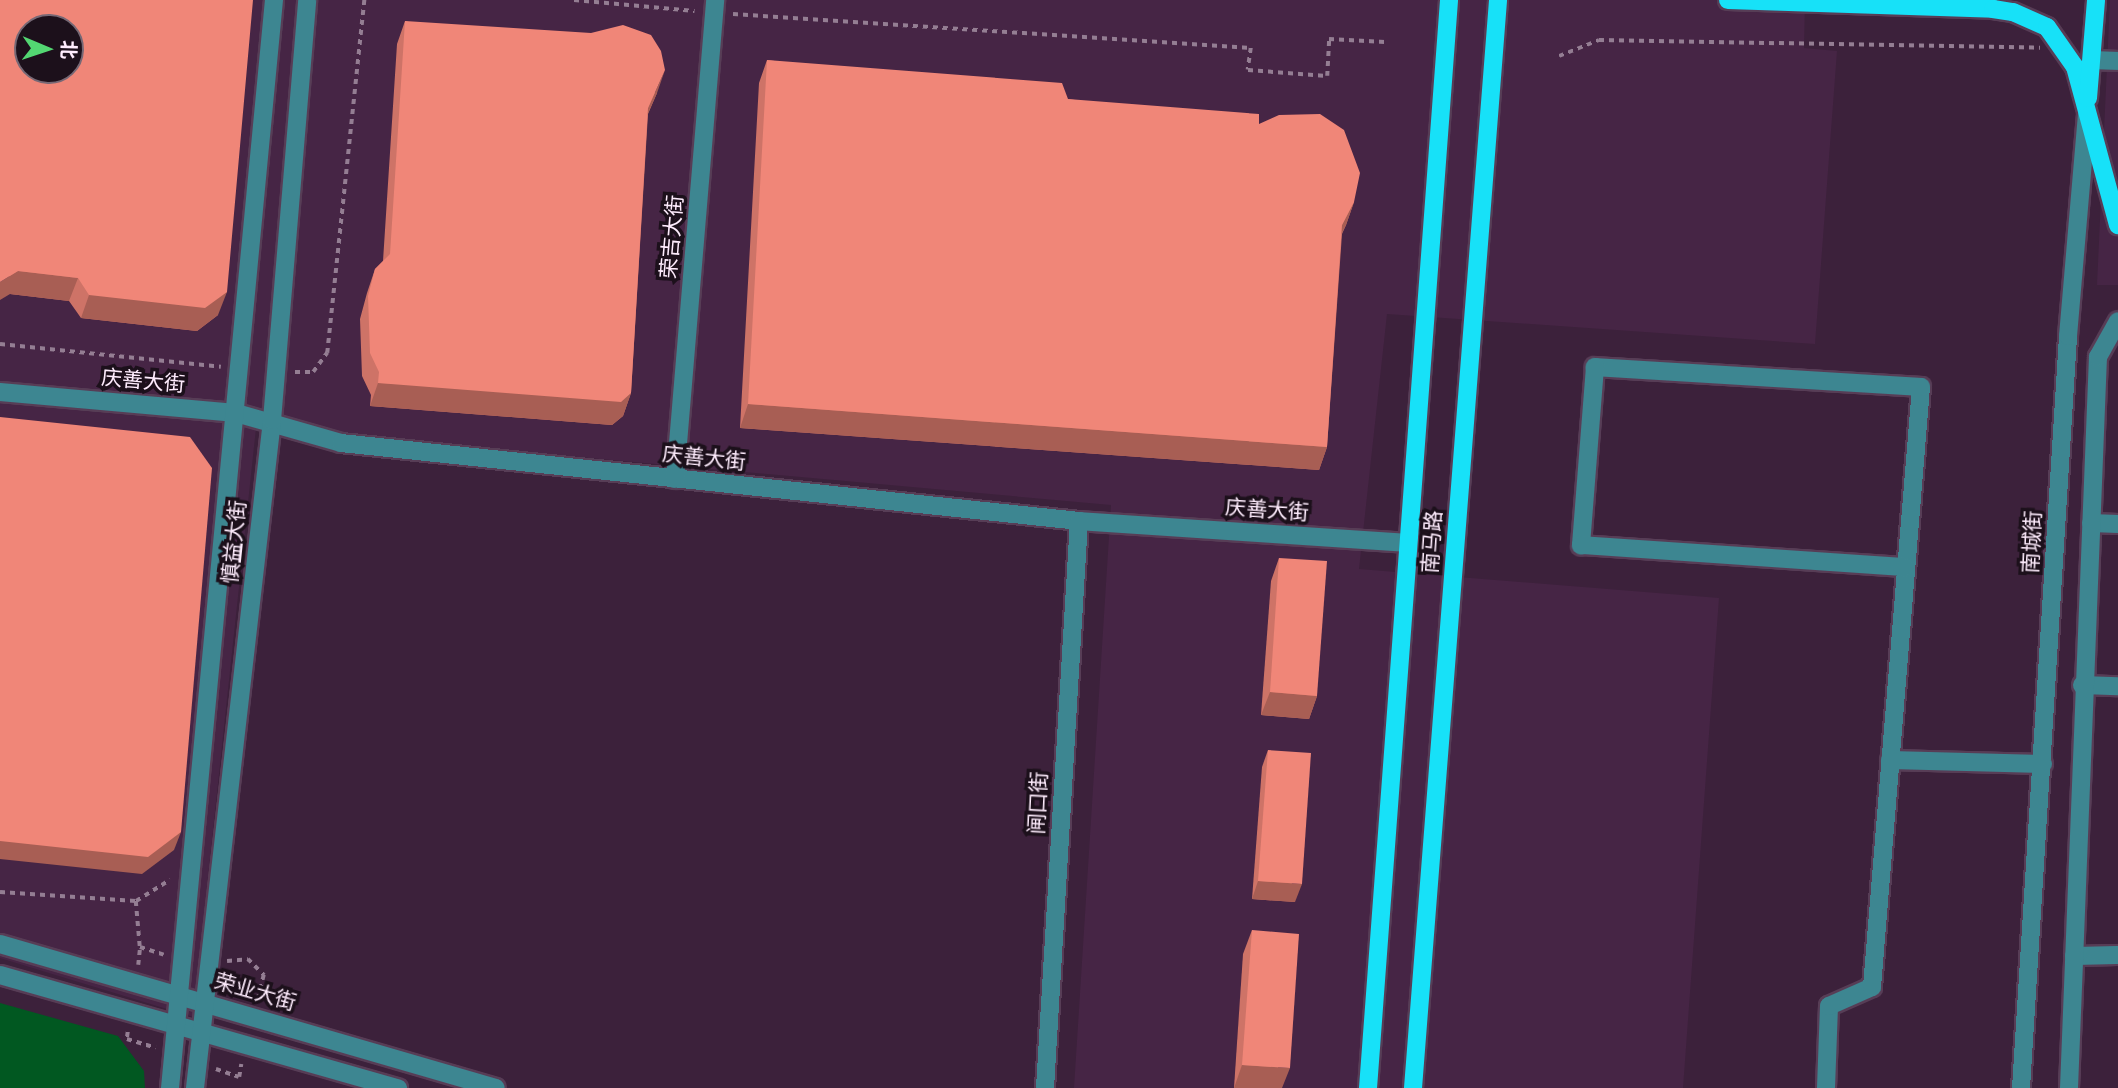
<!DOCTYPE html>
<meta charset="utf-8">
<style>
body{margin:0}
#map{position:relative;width:2118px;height:1088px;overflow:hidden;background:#3c213b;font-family:"Varela Round","Noto Sans SC",sans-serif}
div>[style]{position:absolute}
.built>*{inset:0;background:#462545}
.green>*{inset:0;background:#015821}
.path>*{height:3.5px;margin-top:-1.75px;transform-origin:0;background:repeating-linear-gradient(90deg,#947e93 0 5px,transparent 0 10px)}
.roads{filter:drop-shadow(2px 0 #573d56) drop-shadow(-2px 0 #573d56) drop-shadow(0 2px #573d56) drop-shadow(0 -2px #573d56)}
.minor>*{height:18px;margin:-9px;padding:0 9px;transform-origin:9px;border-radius:9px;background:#3d8691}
.major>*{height:18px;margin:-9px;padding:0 9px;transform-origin:9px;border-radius:9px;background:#17e1f8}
.wall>*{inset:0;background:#ce7367}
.shaded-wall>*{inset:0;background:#a85e54}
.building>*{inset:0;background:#f08678}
span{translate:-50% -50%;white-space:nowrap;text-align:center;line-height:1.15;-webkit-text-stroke:7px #1c101b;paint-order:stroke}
.street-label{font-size:21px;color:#feecfd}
.north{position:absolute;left:14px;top:14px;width:70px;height:70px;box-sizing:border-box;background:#1c101b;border:2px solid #766875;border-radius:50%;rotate:92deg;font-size:19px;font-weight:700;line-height:28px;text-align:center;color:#feecfd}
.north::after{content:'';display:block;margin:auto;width:24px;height:32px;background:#53d672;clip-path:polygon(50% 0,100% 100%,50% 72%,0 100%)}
</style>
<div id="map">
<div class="built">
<div style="clip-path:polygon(evenodd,0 0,1805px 0,1804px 48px,1837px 51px,1815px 344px,1387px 314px,1359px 569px,1719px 598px,1683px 1088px,1074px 1088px,1111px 505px,256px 428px,193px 1017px,0 958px,0 0,28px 28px,70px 28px,70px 70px,28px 70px,28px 28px)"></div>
<div style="clip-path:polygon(2110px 0,2118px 0,2118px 285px,2097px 285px)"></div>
</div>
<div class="green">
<div style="clip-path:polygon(0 1003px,118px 1036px,144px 1071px,145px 1088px,0 1088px)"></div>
</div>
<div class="path">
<div style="left:574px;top:0;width:121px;rotate:5.2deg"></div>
<div style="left:733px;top:14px;width:519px;rotate:3.76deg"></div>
<div style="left:1251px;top:48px;width:22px;rotate:98deg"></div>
<div style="left:1248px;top:70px;width:79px;rotate:4.3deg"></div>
<div style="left:1327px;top:76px;width:37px;rotate:-87deg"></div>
<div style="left:1329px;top:39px;width:56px;rotate:3.1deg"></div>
<div style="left:1559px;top:56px;width:43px;rotate:-21.8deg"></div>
<div style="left:1599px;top:40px;width:441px;rotate:1deg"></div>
<div style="left:0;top:344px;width:222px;rotate:5.9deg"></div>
<div style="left:295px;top:372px;width:18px"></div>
<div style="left:313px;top:372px;width:24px;rotate:-54deg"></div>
<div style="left:327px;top:353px;width:355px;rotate:-84deg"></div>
<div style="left:0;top:892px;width:136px;rotate:3.8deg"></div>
<div style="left:136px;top:901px;width:40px;rotate:-32deg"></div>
<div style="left:136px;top:901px;width:46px;rotate:85deg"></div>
<div style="left:140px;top:947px;width:25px;rotate:18deg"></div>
<div style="left:227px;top:961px;width:21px;rotate:-5deg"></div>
<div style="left:248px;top:959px;width:23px;rotate:45deg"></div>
<div style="left:264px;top:975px;width:25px;rotate:104deg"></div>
<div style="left:138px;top:965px;width:18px;rotate:-84deg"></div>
<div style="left:128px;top:1032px;width:7px;rotate:98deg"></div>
<div style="left:127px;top:1039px;width:30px;rotate:17deg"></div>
<div style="left:216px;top:1069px;width:24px;rotate:19deg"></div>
<div style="left:239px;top:1077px;width:13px;rotate:-81deg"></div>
</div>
<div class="roads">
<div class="minor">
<div style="left:2093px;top:60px;width:25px;rotate:2deg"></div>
<div style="left:0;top:392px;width:237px;rotate:5.1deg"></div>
<div style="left:236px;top:413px;width:109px;rotate:15.9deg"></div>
<div style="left:341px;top:443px;width:742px;rotate:6.03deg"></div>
<div style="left:1079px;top:521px;width:329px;rotate:3.8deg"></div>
<div style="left:675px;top:479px;width:481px;rotate:-85.2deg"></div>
<div style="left:2091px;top:523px;width:27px;rotate:2deg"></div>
<div style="left:2082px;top:685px;width:36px;rotate:2deg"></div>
<div style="left:1890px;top:760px;width:153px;rotate:1.5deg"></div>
<div style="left:0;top:944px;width:516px;rotate:16.19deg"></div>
<div style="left:2074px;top:956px;width:44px;rotate:-1.3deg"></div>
<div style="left:0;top:975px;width:414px;rotate:15.9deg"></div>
<div style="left:170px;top:1088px;width:1093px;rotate:-84.54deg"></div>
<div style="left:195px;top:1088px;width:672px;rotate:-83.42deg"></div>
<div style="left:272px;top:420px;width:421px;rotate:-85.2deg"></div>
<div style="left:1045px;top:1088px;width:568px;rotate:-86.57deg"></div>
<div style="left:1826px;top:1088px;width:82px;rotate:-87.9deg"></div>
<div style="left:1829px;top:1006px;width:47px;rotate:-23.8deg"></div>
<div style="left:1872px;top:987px;width:602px;rotate:-85.33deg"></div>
<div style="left:1921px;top:387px;width:327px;rotate:-176.5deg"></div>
<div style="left:1595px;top:367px;width:179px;rotate:94.5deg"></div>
<div style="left:1581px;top:545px;width:325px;rotate:3.9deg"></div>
<div style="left:2021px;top:1088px;width:753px;rotate:-86.42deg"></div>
<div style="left:2068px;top:336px;width:223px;rotate:-85.1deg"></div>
<div style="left:2069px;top:1088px;width:732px;rotate:-87.73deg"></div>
<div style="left:2098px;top:357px;width:41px;rotate:-60.9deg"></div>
</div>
<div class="major">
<div style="left:1728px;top:0;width:265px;rotate:1.9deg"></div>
<div style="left:1993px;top:9px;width:20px;rotate:9deg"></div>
<div style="left:2013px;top:12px;width:37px;rotate:24deg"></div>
<div style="left:2047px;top:27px;width:49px;rotate:55deg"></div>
<div style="left:2075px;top:67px;width:164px;rotate:74.8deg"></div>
<div style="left:2088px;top:98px;width:98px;rotate:-85.3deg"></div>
<div style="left:1368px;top:1088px;width:1091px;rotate:-85.74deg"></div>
<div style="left:1413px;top:1088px;width:1091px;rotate:-85.53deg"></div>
</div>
</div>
<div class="wall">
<div style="clip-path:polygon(0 0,218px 315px,197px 331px,81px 318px,69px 301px,10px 294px)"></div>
<div style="clip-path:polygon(405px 21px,657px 93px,648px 114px,631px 393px,623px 416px,612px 425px,370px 406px,371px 395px,362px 376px,360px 319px,367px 293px,375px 269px,383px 261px,397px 44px)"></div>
<div style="clip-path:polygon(767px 60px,1259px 124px,1354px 202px,1346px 225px,1342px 234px,1327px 447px,1319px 470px,740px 428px,759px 83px)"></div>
<div style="clip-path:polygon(1279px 558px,1317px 696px,1309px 719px,1261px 715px,1271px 581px)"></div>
<div style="clip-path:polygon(1268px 750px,1295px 902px,1252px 899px,1262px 767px)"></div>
<div style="clip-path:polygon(1252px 930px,1282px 1088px,1234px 1088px,1243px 954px)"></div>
</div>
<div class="shaded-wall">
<div style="clip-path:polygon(665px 70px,657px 93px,640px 131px,648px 108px)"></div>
<div style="clip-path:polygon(1354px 202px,1346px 225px,1334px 248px,1342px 225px)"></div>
<div style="clip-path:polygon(18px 271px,78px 278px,69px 301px,10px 294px,0 300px,0 282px)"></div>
<div style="clip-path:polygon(227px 292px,218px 315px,197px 331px,81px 318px,89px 295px)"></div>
<div style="clip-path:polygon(378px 383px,631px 393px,623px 416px,612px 425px,370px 406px)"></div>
<div style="clip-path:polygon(748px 404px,1327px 447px,1319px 470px,740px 428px)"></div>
<div style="clip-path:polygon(1270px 692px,1317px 696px,1309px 719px,1261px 715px)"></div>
<div style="clip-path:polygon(181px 832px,174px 850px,142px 874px,0 859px,0 841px)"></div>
<div style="clip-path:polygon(1258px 881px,1302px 884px,1295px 902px,1252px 899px)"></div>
<div style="clip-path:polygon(1242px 1065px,1290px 1068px,1282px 1088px,1234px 1088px)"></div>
</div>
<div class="building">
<div style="clip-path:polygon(evenodd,0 0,253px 0,227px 292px,205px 308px,89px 295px,78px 278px,18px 271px,0 282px,0 0,28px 28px,70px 28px,70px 70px,28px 70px,28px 28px)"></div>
<div style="clip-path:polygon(405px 21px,591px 33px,623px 25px,651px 35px,661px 51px,665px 70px,648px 108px,631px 393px,621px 402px,378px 383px,379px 372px,370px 353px,368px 296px,375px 269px,390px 254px)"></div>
<div style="clip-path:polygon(767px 60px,1062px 83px,1068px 99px,1259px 114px,1259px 124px,1279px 115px,1320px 114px,1344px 130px,1360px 173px,1354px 202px,1342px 225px,1327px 447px,748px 404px)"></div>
<div style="clip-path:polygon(0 417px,190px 437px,212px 468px,181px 832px,148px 857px,0 841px)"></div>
<div style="clip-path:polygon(1279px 558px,1327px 561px,1317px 696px,1270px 692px)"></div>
<div style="clip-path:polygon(1268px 750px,1311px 753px,1302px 884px,1258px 881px)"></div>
<div style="clip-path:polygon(1252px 930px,1299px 934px,1290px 1068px,1242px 1065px)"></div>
</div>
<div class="street-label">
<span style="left:673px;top:237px;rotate:-85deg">荣吉大街</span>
<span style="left:143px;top:382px;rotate:5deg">庆善大街</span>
<span style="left:704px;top:459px;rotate:6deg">庆善大街</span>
<span style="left:1267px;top:511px;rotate:4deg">庆善大街</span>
<span style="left:235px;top:542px;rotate:-84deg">慎益大街</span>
<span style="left:1433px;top:542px;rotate:-86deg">南马路</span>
<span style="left:2033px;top:542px;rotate:-87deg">南城街</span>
<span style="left:1039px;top:803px;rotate:-87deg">闸口街</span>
<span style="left:255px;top:993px;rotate:16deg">荣业大街</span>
</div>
<div class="north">北</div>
</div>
